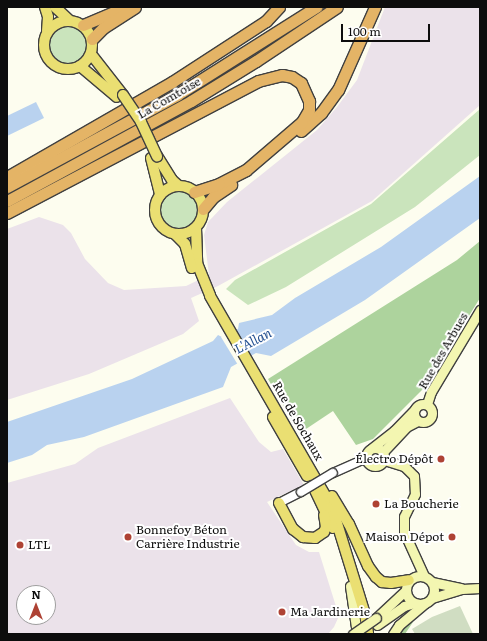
<!DOCTYPE html>
<meta charset="utf-8">
<style>
body{margin:0}
#map{position:relative;width:487px;height:641px;overflow:hidden;background:#fdfdef;font-family:Literata,serif}
div>[style]{position:absolute}
.industrial>*{inset:0;background:#ebe2ea}
.green>*{inset:0;background:#cae4bc}
.round{border-radius:50%}
.forest>*{inset:0;background:#add39d}
.cemetery>*{inset:0;background:#d0ddc2}
.water>*{inset:0;background:#b9d2ef}
.pier>*{inset:0;background:#fdfdef}
.roads{filter:drop-shadow(1px 0 #404040) drop-shadow(-1px 0 #404040) drop-shadow(0 1px #404040) drop-shadow(0 -1px #404040)}
.tertiary>*{height:8px;margin:-4px;padding:0 4px;transform-origin:4px;border-radius:4px;background:#fff}
.secondary>*{height:9px;margin:-4.5px;padding:0 4.5px;transform-origin:4.5px;border-radius:4.5px;background:#f3f6b1}
.secondary>.ring{margin:-4.5px;padding:0;box-sizing:content-box;background:none;border:9px solid #f3f6b1;border-radius:50%}
.primary>*{height:10px;margin:-5px;padding:0 5px;transform-origin:5px;border-radius:5px;background:#eadf72}
.primary>.ring{margin:-5px;padding:0;box-sizing:content-box;background:none;border:10px solid #eadf72;border-radius:50%}
.motorway>*{height:11px;margin:-5.5px;padding:0 5.5px;transform-origin:5.5px;border-radius:5.5px;background:#e4b466}
.bridges{filter:drop-shadow(1px 0 #404040) drop-shadow(-1px 0 #404040) drop-shadow(0 1px #404040) drop-shadow(0 -1px #404040)}
.tertiary-bridge>*{height:8px;margin:-4px;padding:0 4px;transform-origin:4px;border-radius:4px;background:#fff}
.secondary-bridge>*{height:9px;margin:-4.5px;padding:0 4.5px;transform-origin:4.5px;border-radius:4.5px;background:#f3f6b1}
.primary-bridge>*{height:10px;margin:-5px;padding:0 5px;transform-origin:5px;border-radius:5px;background:#eadf72}
.dots>*{width:11px;height:11px;translate:-50% -50%;box-sizing:border-box;border:2px solid #fff;border-radius:50%}
span{translate:-50% -50%;white-space:nowrap;text-align:center;line-height:1.15;-webkit-text-stroke:4px #fff;paint-order:stroke}
.street-label{font-size:12px;color:#0d0d0d}
.poi-label{font-size:12px;color:#0d0d0d}
.right{translate:-100% -50%;text-align:right}
.left{translate:0 -50%;text-align:left}
.water-label{font-size:13px;color:#245091;font-style:italic}
.frame{position:absolute;inset:0;border:8px solid #0d0d0d;pointer-events:none}
.north{position:absolute;left:16px;top:585px;width:40px;height:40px;box-sizing:border-box;background:#fff;border:1px solid #9e9e9e;border-radius:50%;rotate:0deg;font-size:11px;font-weight:700;line-height:16px;text-align:center;color:#0d0d0d}
.north::after{content:'';display:block;margin:auto;width:14px;height:18px;background:#ae4234;clip-path:polygon(50% 0,100% 100%,50% 72%,0 100%)}
.scale{position:absolute;left:341px;top:24px;width:89px;height:18px;box-sizing:border-box;border:2px solid #0d0d0d;border-top:0;padding-left:5px;font-size:12px;line-height:14px;white-space:nowrap;color:#0d0d0d;-webkit-text-stroke:3px #fff;paint-order:stroke}
</style>
<div id="map">
<div class="industrial">
<div style="clip-path:polygon(385px 7px,480px 7px,480px 105px,372px 201px,218px 286px,191px 298px,199px 321px,183px 334px,89px 374px,7px 400px,7px 229px,39px 217px,63px 225px,71px 233px,85px 259px,108px 283px,124px 290px,186px 286px,209px 275px,204px 235px,208px 222px,227px 202px,317px 130px,337px 107px,357px 80px)"></div>
<div style="clip-path:polygon(evenodd,230px 398px,259px 442px,271px 452px,283px 449px,304px 485px,267px 502px,296px 545px,309px 552px,319px 552px,339px 616px,334px 627px,328px 634px,7px 634px,7px 483px,75px 464px,98px 448px,230px 398px,24px 593px,48px 593px,48px 617px,24px 617px,24px 593px)"></div>
</div>
<div class="green">
<div class="round" style="left:48px;top:24px;width:40px;height:40px"></div>
<div style="clip-path:polygon(480px 109px,480px 155px,415px 207px,286px 287px,248px 305px,226px 289px,235px 280px,371px 204px)"></div>
<div class="round" style="left:159px;top:190px;width:40px;height:40px"></div>
</div>
<div class="forest">
<div style="clip-path:polygon(480px 241px,480px 298px,425px 387px,373px 439px,356px 445px,333px 411px,300px 433px,268px 379px,457px 260px)"></div>
<div style="clip-path:polygon(413px 622px,405px 634px,396px 634px,405px 623px)"></div>
</div>
<div class="cemetery">
<div style="clip-path:polygon(460px 606px,473px 634px,415px 634px,412px 629px,432px 617px)"></div>
</div>
<div class="water">
<div style="clip-path:polygon(36px 102px,44px 118px,7px 136px,7px 116px)"></div>
<div style="clip-path:polygon(480px 176px,480px 218px,365px 300px,271px 356px,256px 353px,231px 367px,223px 387px,84px 437px,47px 445px,32px 455px,7px 463px,7px 422px,132px 379px,213px 341px,218px 335px,224px 338px,238px 329px,239px 323px,272px 315px,295px 298px,381px 247px)"></div>
</div>
<div class="pier">
<div style="clip-path:polygon(235px 329px,252px 358px,238px 365px,221px 337px)"></div>
</div>
<div class="roads">
<div class="tertiary">
<div style="left:333px;top:473px;width:36px;rotate:-24deg"></div>
<div style="left:279px;top:503px;width:25px;rotate:-27deg"></div>
</div>
<div class="secondary">
<div class="ring" style="left:414px;top:404px;width:9px;height:9px"></div>
<div style="left:427px;top:404px;width:13px;rotate:-72deg"></div>
<div style="left:431px;top:392px;width:96px;rotate:-59.1deg"></div>
<div class="ring" style="left:366px;top:448px;width:9px;height:9px"></div>
<div style="left:372px;top:448px;width:28px;rotate:-38deg"></div>
<div style="left:394px;top:431px;width:29px;rotate:-46deg"></div>
<div style="left:383px;top:452px;width:34px;rotate:-47deg"></div>
<div style="left:406px;top:427px;width:13px;rotate:-27deg"></div>
<div style="left:384px;top:460px;width:21px;rotate:17deg"></div>
<div style="left:404px;top:466px;width:14px;rotate:45deg"></div>
<div style="left:414px;top:476px;width:18px;rotate:87deg"></div>
<div style="left:415px;top:494px;width:25px;rotate:116deg"></div>
<div style="left:404px;top:517px;width:15px;rotate:90deg"></div>
<div style="left:404px;top:532px;width:48px;rotate:65.6deg"></div>
<div class="ring" style="left:406px;top:576px;width:19px;height:19px"></div>
<div style="left:432px;top:582px;width:30px;rotate:12deg"></div>
<div style="left:350px;top:586px;width:49px;rotate:81.7deg"></div>
<div style="left:432px;top:598px;width:31px;rotate:-17deg"></div>
<div style="left:462px;top:589px;width:18px;rotate:-3deg"></div>
<div style="left:376px;top:618px;width:41px;rotate:-43deg"></div>
<div style="left:377px;top:625px;width:33px;rotate:-35deg"></div>
<div style="left:404px;top:606px;width:10px;rotate:-17deg"></div>
<div style="left:393px;top:634px;width:11px;rotate:-56deg"></div>
<div style="left:399px;top:625px;width:34px;rotate:-40deg"></div>
</div>
<div class="primary">
<div style="left:45px;top:7px;width:10px;rotate:73deg"></div>
<div style="left:48px;top:17px;width:14px;rotate:94deg"></div>
<div style="left:55px;top:7px;width:19px;rotate:43deg"></div>
<div class="ring" style="left:44px;top:21px;width:38px;height:38px"></div>
<div style="left:91px;top:54px;width:52px;rotate:52deg"></div>
<div style="left:80px;top:66px;width:48px;rotate:40deg"></div>
<div style="left:157px;top:156px;width:28px;rotate:58deg"></div>
<div style="left:172px;top:180px;width:9px;rotate:41deg"></div>
<div style="left:151px;top:158px;width:38px;rotate:76deg"></div>
<div class="ring" style="left:155px;top:186px;width:38px;height:38px"></div>
<div style="left:196px;top:228px;width:35px;rotate:88deg"></div>
<div style="left:197px;top:263px;width:35px;rotate:68deg"></div>
<div style="left:210px;top:296px;width:244px;rotate:60deg"></div>
<div style="left:332px;top:507px;width:112px;rotate:72.9deg"></div>
<div style="left:365px;top:614px;width:20px;rotate:81deg"></div>
<div style="left:175px;top:234px;width:14px;rotate:45deg"></div>
<div style="left:185px;top:244px;width:25px;rotate:74deg"></div>
<div style="left:273px;top:417px;width:68px;rotate:60deg"></div>
<div style="left:315px;top:490px;width:42px;rotate:64.7deg"></div>
<div style="left:332px;top:496px;width:33px;rotate:59deg"></div>
<div style="left:349px;top:524px;width:46px;rotate:65.7deg"></div>
<div style="left:368px;top:566px;width:14px;rotate:54deg"></div>
<div style="left:376px;top:577px;width:8px;rotate:40deg"></div>
<div style="left:382px;top:582px;width:9px;rotate:6deg"></div>
<div style="left:391px;top:583px;width:18px;rotate:-9deg"></div>
<div style="left:279px;top:503px;width:30px;rotate:62deg"></div>
<div style="left:293px;top:529px;width:13px;rotate:39deg"></div>
<div style="left:303px;top:537px;width:12px;rotate:5deg"></div>
<div style="left:315px;top:538px;width:11px;rotate:-34deg"></div>
<div style="left:324px;top:532px;width:5px;rotate:-68deg"></div>
<div style="left:326px;top:527px;width:12px;rotate:-99deg"></div>
</div>
<div class="motorway">
<div style="left:83px;top:25px;width:41px;rotate:-22.8deg"></div>
<div style="left:92px;top:39px;width:16px;rotate:-45deg"></div>
<div style="left:103px;top:28px;width:38px;rotate:-33deg"></div>
<div style="left:301px;top:131px;width:27px;rotate:-42deg"></div>
<div style="left:321px;top:113px;width:29px;rotate:-54deg"></div>
<div style="left:338px;top:90px;width:91px;rotate:-66deg"></div>
<div style="left:7px;top:177px;width:190px;rotate:-29.9deg"></div>
<div style="left:172px;top:82px;width:112px;rotate:-33deg"></div>
<div style="left:266px;top:21px;width:19px;rotate:-47deg"></div>
<div style="left:7px;top:187px;width:193px;rotate:-28.4deg"></div>
<div style="left:177px;top:95px;width:165px;rotate:-32.3deg"></div>
<div style="left:7px;top:201px;width:209px;rotate:-28.5deg"></div>
<div style="left:191px;top:101px;width:76px;rotate:-31.6deg"></div>
<div style="left:256px;top:61px;width:97px;rotate:-33.7deg"></div>
<div style="left:203px;top:209px;width:16px;rotate:-50deg"></div>
<div style="left:213px;top:197px;width:22px;rotate:-34deg"></div>
<div style="left:7px;top:213px;width:284px;rotate:-27.7deg"></div>
<div style="left:258px;top:81px;width:25px;rotate:-14deg"></div>
<div style="left:282px;top:75px;width:10px;rotate:11deg"></div>
<div style="left:292px;top:77px;width:11px;rotate:34deg"></div>
<div style="left:301px;top:83px;width:20px;rotate:66deg"></div>
<div style="left:309px;top:101px;width:9px;rotate:90deg"></div>
<div style="left:309px;top:110px;width:14px;rotate:120deg"></div>
<div style="left:302px;top:122px;width:74px;rotate:139.4deg"></div>
<div style="left:246px;top:170px;width:30px;rotate:153deg"></div>
<div style="left:219px;top:184px;width:26px;rotate:162deg"></div>
</div>
</div>
<div class="bridges">
<div class="tertiary-bridge">
<div style="left:301px;top:492px;width:37px;rotate:-31deg"></div>
</div>
<div class="secondary-bridge">
<div style="left:353px;top:634px;width:28px;rotate:-35deg"></div>
</div>
<div class="primary-bridge">
<div style="left:123px;top:95px;width:32px;rotate:56deg"></div>
<div style="left:141px;top:122px;width:38px;rotate:65deg"></div>
</div>
</div>
<div class="dots">
<div style="left:441px;top:459px;background:#ae4234"></div>
<div style="left:376px;top:504px;background:#ae4234"></div>
<div style="left:128px;top:537px;background:#ae4234"></div>
<div style="left:452px;top:537px;background:#ae4234"></div>
<div style="left:20px;top:545px;background:#ae4234"></div>
<div style="left:282px;top:612px;background:#ae4234"></div>
</div>
<div class="street-label">
<span style="left:169px;top:98px;rotate:-30deg">La Comtoise</span>
<span style="left:443px;top:351px;rotate:-60deg">Rue des Arbues</span>
<span style="left:298px;top:421px;rotate:60deg">Rue de Sochaux</span>
</div>
<div class="poi-label">
<span class="right" style="left:433px;top:459px">Électro Dépôt</span>
<span class="left" style="left:384px;top:504px">La Boucherie</span>
<span class="left" style="left:136px;top:537px">Bonnefoy Béton<br>Carrière Industrie</span>
<span class="right" style="left:444px;top:537px">Maison Dépot</span>
<span class="left" style="left:28px;top:545px">LTL</span>
<span class="left" style="left:290px;top:612px">Ma Jardinerie</span>
</div>
<div class="water-label">
<span style="left:253px;top:341px;rotate:-27deg">L'Allan</span>
</div>
<div class="frame"></div>
<div class="north">N</div>
<div class="scale">100 m</div>
</div>
